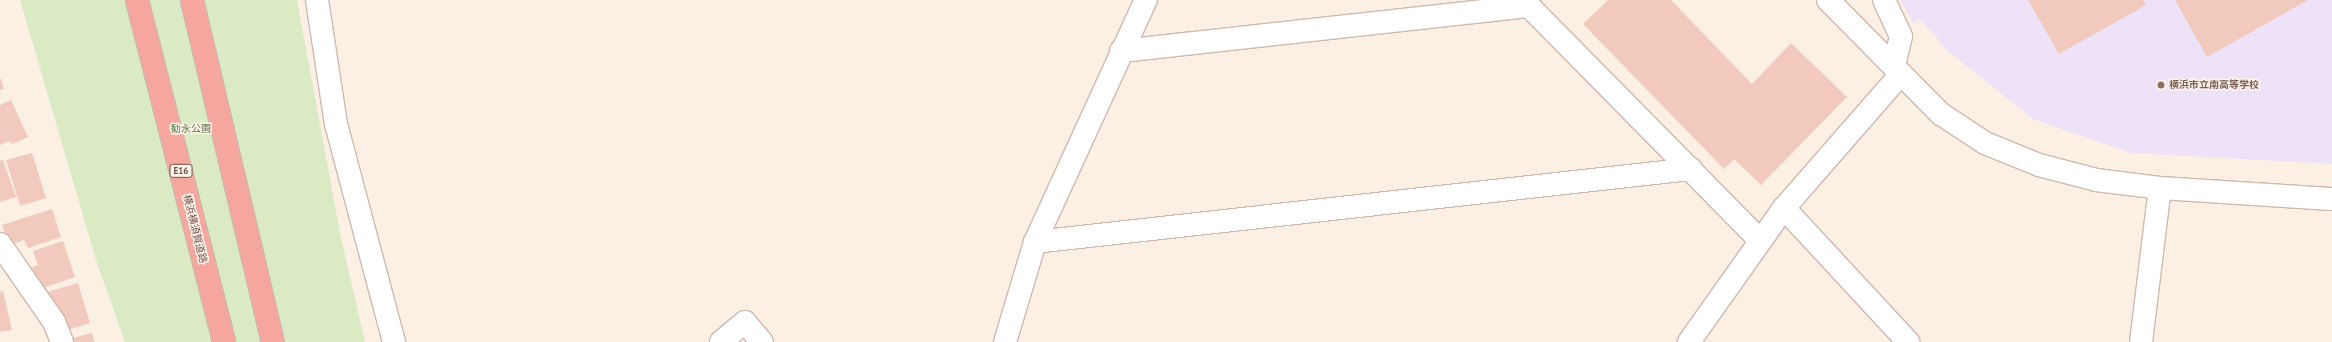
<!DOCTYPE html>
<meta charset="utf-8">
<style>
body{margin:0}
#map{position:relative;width:2332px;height:342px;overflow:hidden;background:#fcf0e5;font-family:"PT Sans","Noto Sans JP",sans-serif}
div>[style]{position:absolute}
.education>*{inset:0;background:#ede2f8}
.green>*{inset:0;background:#d9eac4}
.building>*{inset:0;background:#f1cabd}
.roads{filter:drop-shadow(1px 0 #d0b8ae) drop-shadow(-1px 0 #d0b8ae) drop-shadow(0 1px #d0b8ae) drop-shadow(0 -1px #d0b8ae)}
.minor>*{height:22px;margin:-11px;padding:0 11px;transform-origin:11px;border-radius:11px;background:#fff}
.tertiary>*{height:22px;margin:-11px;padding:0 11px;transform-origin:11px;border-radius:11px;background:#fff}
.motorway>*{height:22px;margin:-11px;padding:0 11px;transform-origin:11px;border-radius:11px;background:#f5a69d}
.dots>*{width:11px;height:11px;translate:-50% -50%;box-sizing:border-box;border:2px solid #fff4eb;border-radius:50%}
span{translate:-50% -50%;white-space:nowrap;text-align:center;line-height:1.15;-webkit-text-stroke:3px #fff4eb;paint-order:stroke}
.shield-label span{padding:1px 3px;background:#fff4eb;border:1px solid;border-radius:3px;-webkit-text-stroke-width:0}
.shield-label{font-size:9px;color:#75534a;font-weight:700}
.education-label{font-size:10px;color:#785e54;font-weight:700}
.left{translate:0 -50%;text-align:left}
.park-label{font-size:10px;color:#587440}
.street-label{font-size:10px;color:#75534a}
</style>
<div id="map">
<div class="education">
<div style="clip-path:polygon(1900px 0,2332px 0,2332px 164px,2131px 153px,2033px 119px,1948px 51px,1920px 19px,1913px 23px)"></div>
</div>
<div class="green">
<div style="clip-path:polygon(20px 0,297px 0,341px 238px,365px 342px,125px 342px,96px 260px)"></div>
</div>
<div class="building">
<div style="clip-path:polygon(1608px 0,1671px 0,1752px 84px,1791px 43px,1847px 97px,1761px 185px,1734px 159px,1724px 169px,1583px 24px)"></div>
<div style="clip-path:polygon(2028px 0,2143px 0,2146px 5px,2059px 54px)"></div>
<div style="clip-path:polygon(2175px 0,2308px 0,2207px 57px)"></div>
<div style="clip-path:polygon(0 77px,4px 89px,0 90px)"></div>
<div style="clip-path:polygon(11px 100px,28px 137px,12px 144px,10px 141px,0 145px,0 105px)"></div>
<div style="clip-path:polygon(32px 153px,46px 198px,20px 206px,6px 160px)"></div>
<div style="clip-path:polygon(3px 160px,16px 197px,0 202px,0 161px)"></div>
<div style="clip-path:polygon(52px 209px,61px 237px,28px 248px,24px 240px,10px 245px,2px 225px)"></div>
<div style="clip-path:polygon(63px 241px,75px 277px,40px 289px,32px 267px,38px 265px,33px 251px)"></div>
<div style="clip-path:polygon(78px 283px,90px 323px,61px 332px,44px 293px)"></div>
<div style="clip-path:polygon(3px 291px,12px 330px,0 332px,0 292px)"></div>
<div style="clip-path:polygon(92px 333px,95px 342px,69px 342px,69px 339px)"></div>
</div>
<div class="roads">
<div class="minor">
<div style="left:317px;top:0;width:125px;rotate:81.3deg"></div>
<div style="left:336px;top:124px;width:226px;rotate:75.1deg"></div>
<div style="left:1523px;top:0;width:337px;rotate:45.4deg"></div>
<div style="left:1884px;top:0;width:40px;rotate:65deg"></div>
<div style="left:1901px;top:36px;width:31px;rotate:103deg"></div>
<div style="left:1121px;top:51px;width:410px;rotate:-6.3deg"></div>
<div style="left:1784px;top:208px;width:183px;rotate:47.2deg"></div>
<div style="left:1035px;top:242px;width:660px;rotate:-6.35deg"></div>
<div style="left:0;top:244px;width:95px;rotate:55.3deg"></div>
<div style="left:54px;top:322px;width:22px;rotate:68deg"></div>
<div style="left:721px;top:342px;width:31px;rotate:-40deg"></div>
<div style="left:745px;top:322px;width:26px;rotate:50deg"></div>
<div style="left:1689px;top:342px;width:164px;rotate:-54.7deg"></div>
<div style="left:1784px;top:208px;width:178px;rotate:-48.9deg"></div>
<div style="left:2141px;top:342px;width:155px;rotate:-83deg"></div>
</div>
<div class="tertiary">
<div style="left:1828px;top:0;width:161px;rotate:45.3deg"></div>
<div style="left:1941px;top:114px;width:53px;rotate:33.4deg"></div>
<div style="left:1985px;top:143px;width:58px;rotate:22.2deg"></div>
<div style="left:2039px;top:165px;width:59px;rotate:14.7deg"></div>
<div style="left:2096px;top:180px;width:64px;rotate:7.1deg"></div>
<div style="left:2160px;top:188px;width:172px;rotate:3.7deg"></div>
<div style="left:1005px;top:342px;width:104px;rotate:-73.3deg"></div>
<div style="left:1035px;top:242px;width:266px;rotate:-65.4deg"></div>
</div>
<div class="motorway">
<div style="left:137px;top:0;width:353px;rotate:75.7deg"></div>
<div style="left:192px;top:0;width:351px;rotate:76.7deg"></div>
</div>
</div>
<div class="dots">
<div style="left:2161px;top:85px;background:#8d6e63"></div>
</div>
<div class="shield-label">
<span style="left:181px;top:171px">E16</span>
</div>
<div class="education-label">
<span class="left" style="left:2169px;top:85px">横浜市立南高等学校</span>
</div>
<div class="park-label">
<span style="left:191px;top:129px">勧永公園</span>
</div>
<div class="street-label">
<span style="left:195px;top:229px;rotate:76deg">横浜横須賀道路</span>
</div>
</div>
